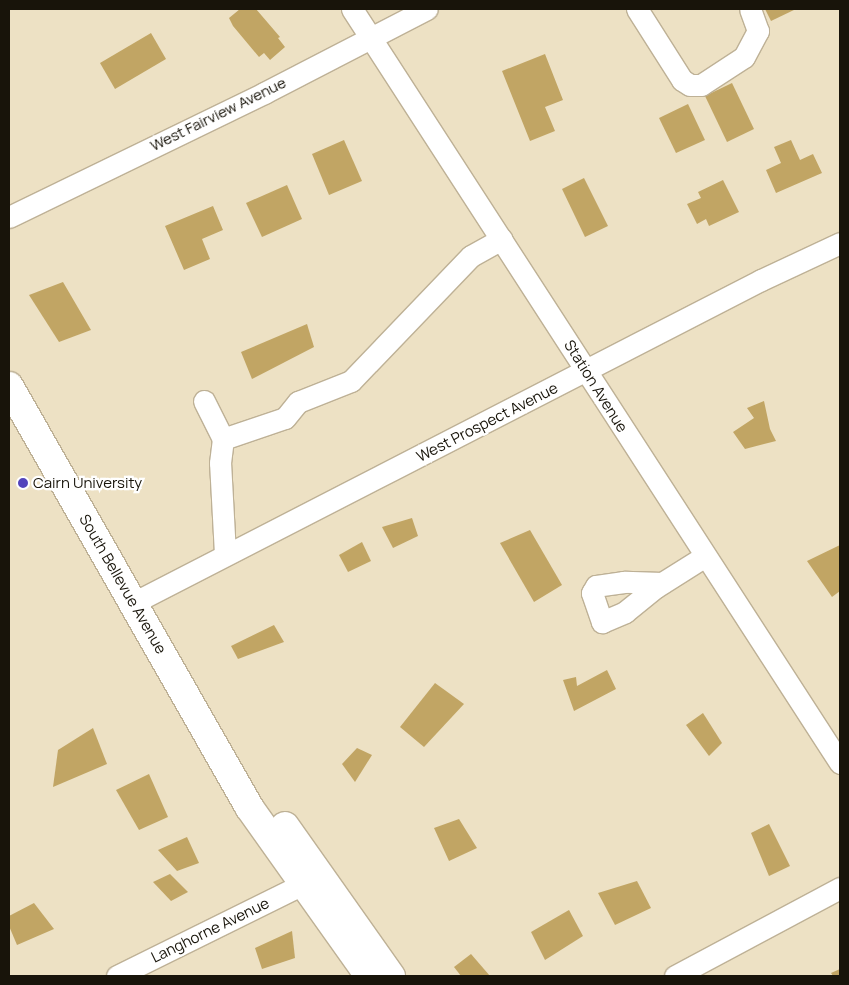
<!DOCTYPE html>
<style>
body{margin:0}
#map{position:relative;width:849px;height:985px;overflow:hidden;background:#ede1c4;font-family:Manrope,sans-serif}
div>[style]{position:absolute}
.building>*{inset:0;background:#c1a564}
.roads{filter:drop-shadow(1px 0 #beb196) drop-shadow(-1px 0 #beb196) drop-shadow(0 1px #beb196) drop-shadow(0 -1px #beb196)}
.minor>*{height:21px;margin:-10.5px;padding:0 10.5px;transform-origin:10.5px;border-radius:10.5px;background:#fff}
.major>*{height:28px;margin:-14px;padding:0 14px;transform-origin:14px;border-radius:14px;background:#fff}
.dots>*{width:14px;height:14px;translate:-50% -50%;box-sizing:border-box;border:2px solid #fff;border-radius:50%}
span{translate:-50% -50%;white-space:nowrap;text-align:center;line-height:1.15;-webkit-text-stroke:4.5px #fff;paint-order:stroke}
.street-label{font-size:15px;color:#18140a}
.poi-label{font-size:15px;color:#18140a}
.left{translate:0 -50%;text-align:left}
.frame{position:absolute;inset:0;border:10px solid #18140a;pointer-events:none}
</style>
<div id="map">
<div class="building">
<div style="clip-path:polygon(240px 9px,256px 9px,280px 37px,278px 38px,285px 47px,270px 60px,264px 53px,259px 57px,233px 26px,229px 18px)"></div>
<div style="clip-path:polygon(765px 9px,796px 9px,771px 21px)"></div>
<div style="clip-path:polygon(151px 33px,166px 59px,115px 89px,100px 63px)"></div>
<div style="clip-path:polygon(545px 54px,563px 100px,545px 107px,555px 131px,530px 141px,502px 71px)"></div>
<div style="clip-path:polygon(732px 83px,754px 129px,727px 142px,705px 96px)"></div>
<div style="clip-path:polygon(688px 104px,705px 140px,676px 153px,659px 118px)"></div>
<div style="clip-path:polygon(344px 140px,362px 181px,329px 195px,312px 154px)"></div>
<div style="clip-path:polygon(791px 140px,800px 160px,813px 154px,822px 173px,776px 193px,766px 170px,781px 163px,774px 147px)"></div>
<div style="clip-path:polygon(584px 178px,608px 226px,585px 237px,562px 189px)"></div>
<div style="clip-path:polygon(723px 180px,739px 212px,709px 226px,706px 219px,697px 224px,687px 204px,701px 198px,698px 192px)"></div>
<div style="clip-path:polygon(287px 185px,302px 219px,262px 237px,246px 203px)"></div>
<div style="clip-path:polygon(213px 206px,223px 230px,202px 239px,210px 259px,184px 270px,165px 226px)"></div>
<div style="clip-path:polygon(63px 282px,91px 330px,59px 342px,29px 295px)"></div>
<div style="clip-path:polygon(307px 324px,314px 347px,252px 379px,241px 352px)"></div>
<div style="clip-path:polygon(764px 401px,770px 429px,776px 441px,745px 449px,733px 432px,754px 418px,747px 408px)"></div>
<div style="clip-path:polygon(412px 518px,418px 536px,393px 548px,382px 527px)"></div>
<div style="clip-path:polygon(530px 530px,562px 585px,534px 602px,500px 543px)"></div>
<div style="clip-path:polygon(362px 542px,371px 561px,348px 572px,339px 555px)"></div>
<div style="clip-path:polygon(840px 545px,840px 591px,832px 597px,807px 561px)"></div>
<div style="clip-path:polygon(274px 625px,284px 642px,238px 659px,231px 646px)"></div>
<div style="clip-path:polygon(607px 670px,616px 689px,574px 711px,563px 680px,576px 677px,577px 686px)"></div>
<div style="clip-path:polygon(435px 683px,464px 704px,424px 747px,400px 727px)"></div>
<div style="clip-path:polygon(703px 713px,722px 743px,709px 756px,686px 725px)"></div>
<div style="clip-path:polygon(93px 728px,107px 764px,53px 787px,58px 750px)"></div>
<div style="clip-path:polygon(357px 748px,372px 755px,355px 782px,342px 764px)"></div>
<div style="clip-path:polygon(149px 774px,168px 817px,139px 830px,116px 790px)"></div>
<div style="clip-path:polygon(459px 819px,477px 848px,449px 861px,434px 828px)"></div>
<div style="clip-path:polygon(769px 824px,790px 866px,769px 876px,751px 833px)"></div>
<div style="clip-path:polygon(187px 837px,199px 863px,177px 871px,158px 850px)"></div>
<div style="clip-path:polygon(170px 874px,188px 892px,171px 901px,153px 882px)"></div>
<div style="clip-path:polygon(637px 881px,651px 908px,615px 925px,598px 893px)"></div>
<div style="clip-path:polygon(34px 903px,54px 929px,17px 945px,9px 926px,9px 916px)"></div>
<div style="clip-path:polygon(569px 910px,583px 936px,545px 960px,531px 932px)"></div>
<div style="clip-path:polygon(292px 931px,295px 958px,262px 969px,255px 948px)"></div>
<div style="clip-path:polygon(471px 954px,490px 976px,461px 976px,454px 967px)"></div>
<div style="clip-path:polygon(840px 969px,840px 976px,833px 976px,831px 973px)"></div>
</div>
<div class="roads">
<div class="minor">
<div style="left:352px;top:9px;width:898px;rotate:57.09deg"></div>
<div style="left:637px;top:9px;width:84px;rotate:57.6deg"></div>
<div style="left:682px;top:80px;width:9px;rotate:32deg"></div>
<div style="left:690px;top:85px;width:11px"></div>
<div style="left:701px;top:85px;width:51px;rotate:-33.1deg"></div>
<div style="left:744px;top:57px;width:30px;rotate:-62deg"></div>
<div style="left:758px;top:31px;width:23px;rotate:-110deg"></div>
<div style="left:9px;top:217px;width:284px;rotate:-25.9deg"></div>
<div style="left:264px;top:93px;width:183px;rotate:-27.3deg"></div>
<div style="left:204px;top:401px;width:42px;rotate:63.4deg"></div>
<div style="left:225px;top:554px;width:91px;rotate:-93.1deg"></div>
<div style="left:220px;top:463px;width:24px;rotate:-83deg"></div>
<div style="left:223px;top:439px;width:65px;rotate:-18.7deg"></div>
<div style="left:285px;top:418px;width:21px;rotate:-51deg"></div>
<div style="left:298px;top:402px;width:57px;rotate:-21.6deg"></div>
<div style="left:351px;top:381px;width:173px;rotate:-46.2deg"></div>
<div style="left:471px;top:256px;width:35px;rotate:-29deg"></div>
<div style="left:662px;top:583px;width:38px;rotate:-178deg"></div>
<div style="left:624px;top:582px;width:28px;rotate:172deg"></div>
<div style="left:596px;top:586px;width:8px;rotate:120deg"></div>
<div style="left:592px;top:593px;width:31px;rotate:71deg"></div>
<div style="left:602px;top:622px;width:25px;rotate:-23deg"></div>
<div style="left:625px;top:612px;width:40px;rotate:-39deg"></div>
<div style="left:656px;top:587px;width:58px;rotate:-32.3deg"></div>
<div style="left:135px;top:602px;width:704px;rotate:-27.22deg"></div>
<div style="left:761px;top:280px;width:87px;rotate:-25.1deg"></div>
<div style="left:117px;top:976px;width:208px;rotate:-26.3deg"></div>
<div style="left:675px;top:976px;width:187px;rotate:-28.1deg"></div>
</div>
<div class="major">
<div style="left:9px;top:386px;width:485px;rotate:60.3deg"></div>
<div style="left:249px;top:807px;width:207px;rotate:54.6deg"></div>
<div style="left:285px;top:826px;width:184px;rotate:54.8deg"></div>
</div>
</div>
<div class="dots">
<div style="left:23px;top:483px;background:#5344bc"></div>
</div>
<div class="street-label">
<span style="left:218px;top:114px;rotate:-26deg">West Fairview Avenue</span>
<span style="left:596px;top:386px;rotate:58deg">Station Avenue</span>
<span style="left:487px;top:422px;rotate:-27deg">West Prospect Avenue</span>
<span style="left:123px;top:584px;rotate:60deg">South Bellevue Avenue</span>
<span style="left:210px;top:930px;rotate:-26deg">Langhorne Avenue</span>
</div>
<div class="poi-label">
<span class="left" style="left:33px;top:483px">Cairn University</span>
</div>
<div class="frame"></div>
</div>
